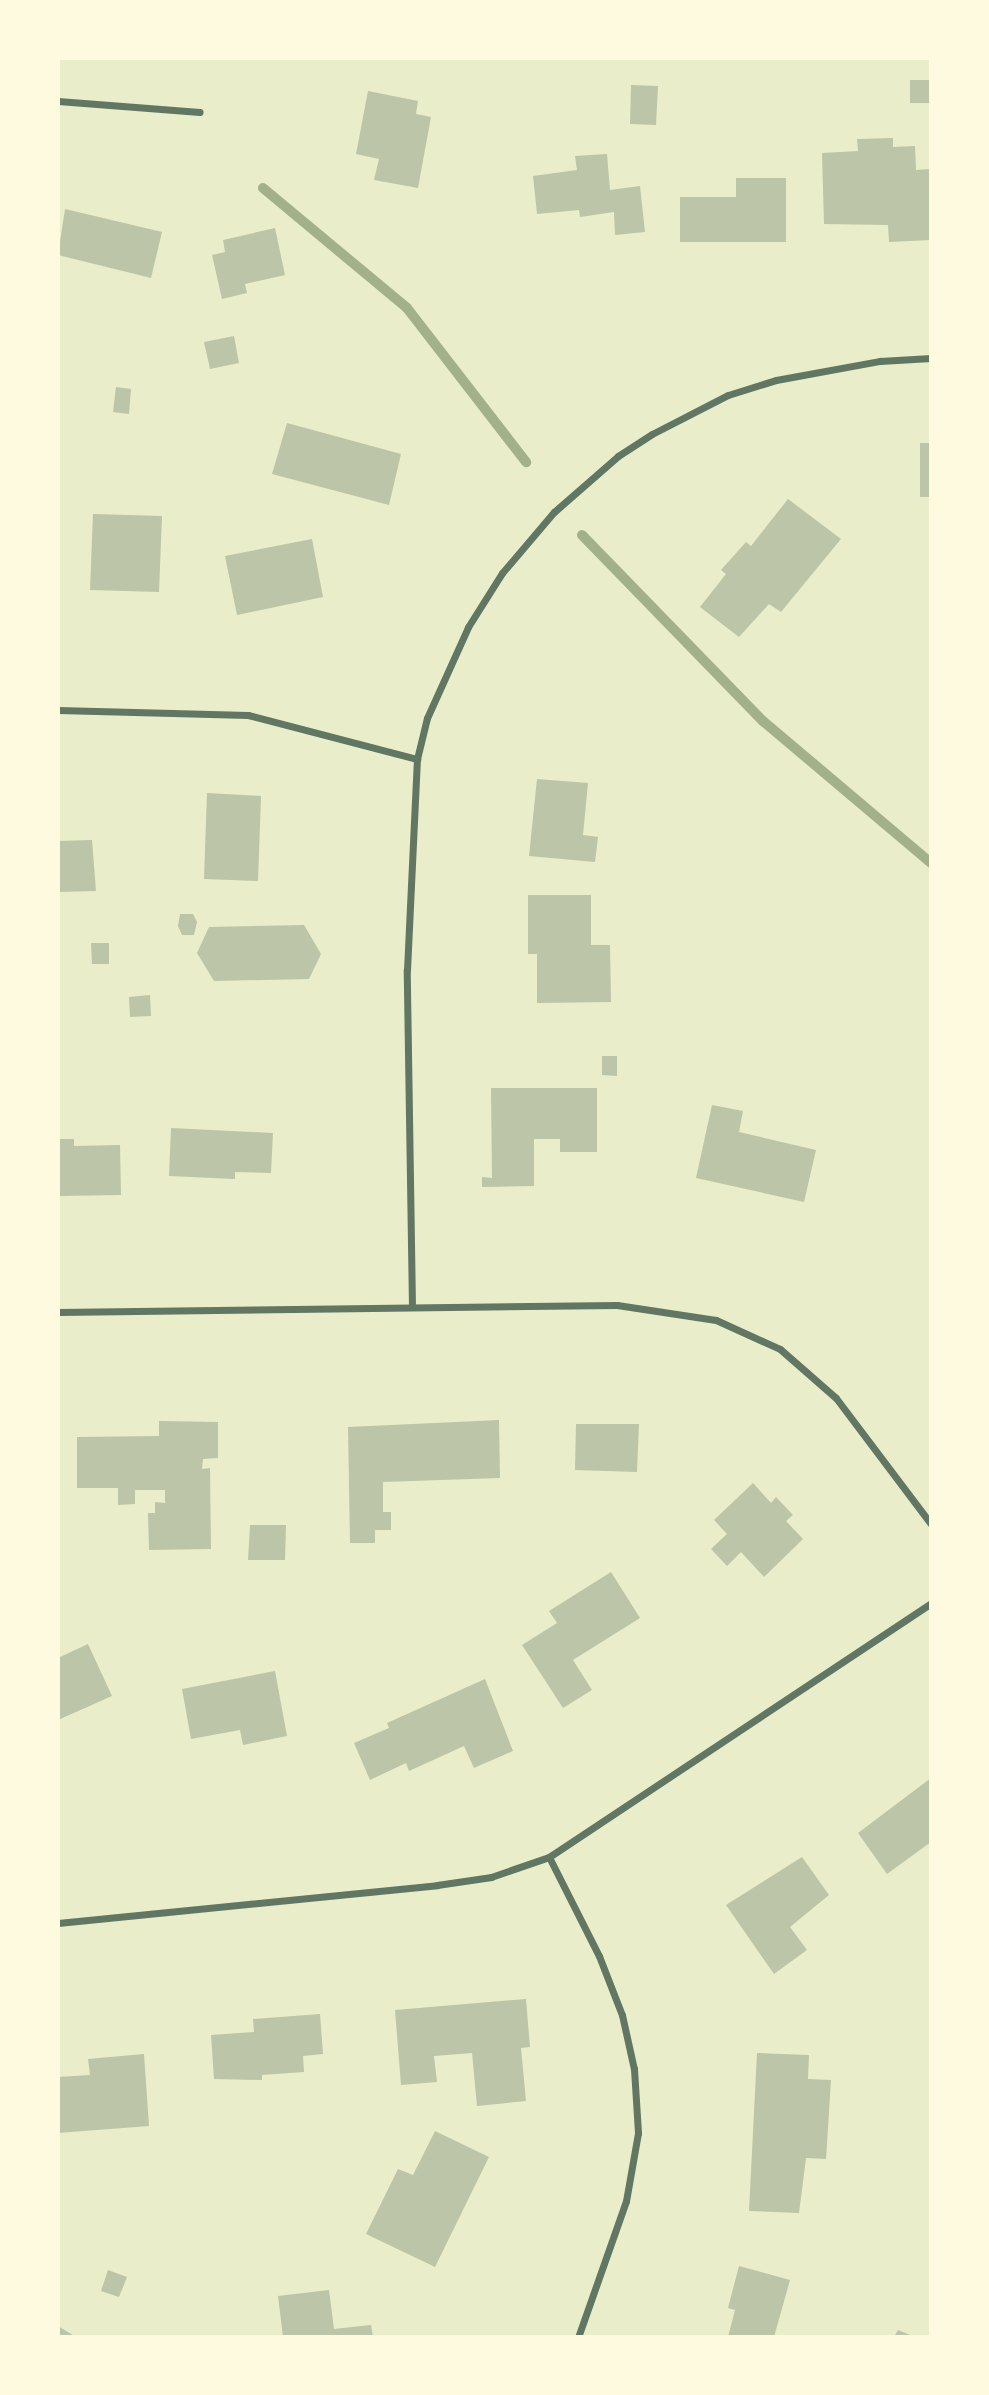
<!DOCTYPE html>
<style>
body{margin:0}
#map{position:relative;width:989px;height:2395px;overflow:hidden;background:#e9edc9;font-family:"Source Sans 3",sans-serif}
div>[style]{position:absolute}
.stream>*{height:10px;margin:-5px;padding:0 5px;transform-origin:5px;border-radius:5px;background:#a3b18a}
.building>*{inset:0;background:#bcc5a7}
.minor>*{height:7px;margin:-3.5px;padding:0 3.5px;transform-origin:3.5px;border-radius:3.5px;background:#617663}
span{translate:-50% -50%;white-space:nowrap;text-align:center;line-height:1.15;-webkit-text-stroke:7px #fefae0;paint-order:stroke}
.frame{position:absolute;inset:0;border:60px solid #fefae0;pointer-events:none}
</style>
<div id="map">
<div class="stream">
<div style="left:263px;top:188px;width:187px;rotate:39.8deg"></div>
<div style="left:407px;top:308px;width:195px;rotate:52.3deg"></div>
<div style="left:582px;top:535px;width:260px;rotate:45.8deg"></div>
<div style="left:763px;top:721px;width:220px;rotate:40.2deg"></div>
</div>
<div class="building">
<div style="clip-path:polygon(910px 80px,931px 80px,931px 103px,910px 103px)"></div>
<div style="clip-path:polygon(631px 85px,658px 86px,656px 125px,630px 124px)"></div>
<div style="clip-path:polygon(368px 91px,418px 101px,416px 114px,431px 117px,418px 188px,374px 180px,379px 159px,356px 154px)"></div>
<div style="clip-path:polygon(893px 138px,893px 147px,915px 146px,916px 170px,930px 169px,931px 240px,889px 242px,888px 225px,824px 224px,822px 153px,858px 151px,857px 139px)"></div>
<div style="clip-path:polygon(607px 154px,610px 190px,640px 186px,645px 232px,615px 235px,614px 212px,580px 217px,579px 210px,537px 214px,533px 176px,577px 170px,575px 156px)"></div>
<div style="clip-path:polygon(736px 178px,786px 178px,786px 242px,680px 242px,680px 197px,736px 197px)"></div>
<div style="clip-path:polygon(65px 209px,162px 232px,151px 278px,58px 255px)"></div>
<div style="clip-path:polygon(275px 228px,285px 275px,245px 284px,247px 293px,222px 299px,212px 255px,225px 252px,223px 240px)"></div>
<div style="clip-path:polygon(234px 336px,239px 363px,210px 369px,204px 342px)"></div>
<div style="clip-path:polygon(116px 387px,131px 389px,129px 414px,113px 412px)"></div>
<div style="clip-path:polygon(287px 423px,401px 454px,389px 505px,272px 474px)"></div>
<div style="clip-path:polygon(920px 443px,931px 443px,931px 497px,920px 497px)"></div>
<div style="clip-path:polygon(788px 499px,841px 539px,781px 612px,769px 604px,739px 637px,700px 607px,726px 574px,721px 570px,746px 542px,751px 546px)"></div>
<div style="clip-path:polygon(93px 514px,162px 516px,159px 592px,90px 590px)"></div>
<div style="clip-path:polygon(312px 539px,323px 597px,237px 615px,225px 556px)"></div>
<div style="clip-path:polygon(537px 779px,588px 783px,583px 835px,598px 837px,595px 862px,529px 856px)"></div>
<div style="clip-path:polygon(207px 793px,261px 796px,258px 881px,204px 879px)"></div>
<div style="clip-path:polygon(92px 840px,96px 891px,58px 892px,58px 841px)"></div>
<div style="clip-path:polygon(528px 895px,591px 895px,591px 945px,610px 945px,611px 1002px,537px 1003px,537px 954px,528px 954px)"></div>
<div style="clip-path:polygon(180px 914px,193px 914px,197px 922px,194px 935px,182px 935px,178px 926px)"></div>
<div style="clip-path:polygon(304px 925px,321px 954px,309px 979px,214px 981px,197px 953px,209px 927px)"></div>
<div style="clip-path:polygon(91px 943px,109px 943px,109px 964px,92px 964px)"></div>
<div style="clip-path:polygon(150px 995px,151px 1016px,130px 1017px,129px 997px)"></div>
<div style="clip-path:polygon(602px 1056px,617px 1056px,617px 1076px,602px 1075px)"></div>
<div style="clip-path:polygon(491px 1088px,597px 1088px,597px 1152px,560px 1152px,560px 1139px,534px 1139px,534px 1186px,482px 1187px,482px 1177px,492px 1178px)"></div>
<div style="clip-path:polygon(712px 1105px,743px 1111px,739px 1132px,816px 1150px,804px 1202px,696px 1178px)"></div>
<div style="clip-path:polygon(171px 1128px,273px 1133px,271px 1173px,235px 1172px,235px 1179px,169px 1176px)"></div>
<div style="clip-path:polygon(58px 1139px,74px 1139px,74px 1146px,120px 1145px,121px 1195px,58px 1196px)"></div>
<div style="clip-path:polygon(499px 1420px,500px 1478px,383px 1482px,383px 1512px,391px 1512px,391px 1530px,375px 1530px,375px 1543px,350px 1543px,348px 1427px)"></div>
<div style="clip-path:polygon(159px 1421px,218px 1422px,218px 1458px,203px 1459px,202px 1469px,210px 1468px,211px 1549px,149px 1550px,148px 1513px,155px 1513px,155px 1502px,165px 1503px,165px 1490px,135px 1490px,135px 1504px,118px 1505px,118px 1488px,77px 1488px,77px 1437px,159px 1436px)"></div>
<div style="clip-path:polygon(576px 1424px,639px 1424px,637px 1472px,575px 1470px)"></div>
<div style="clip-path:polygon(753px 1483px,771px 1503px,776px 1497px,793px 1515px,786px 1521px,803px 1539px,764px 1577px,741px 1552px,727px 1566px,711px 1549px,727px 1534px,714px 1520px)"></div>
<div style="clip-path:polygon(250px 1525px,286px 1525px,285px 1560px,248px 1560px)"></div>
<div style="clip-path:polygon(611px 1572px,640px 1618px,573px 1660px,592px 1690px,563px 1708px,522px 1645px,557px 1623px,549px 1611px)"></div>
<div style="clip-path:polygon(88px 1644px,112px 1696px,58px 1720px,58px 1658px)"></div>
<div style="clip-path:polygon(275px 1671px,287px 1736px,243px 1745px,240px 1730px,191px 1739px,182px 1689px)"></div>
<div style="clip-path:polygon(485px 1679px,513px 1751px,474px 1768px,464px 1746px,409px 1771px,406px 1763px,370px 1780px,354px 1743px,389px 1728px,387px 1723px)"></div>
<div style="clip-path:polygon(931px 1778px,931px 1842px,887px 1874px,858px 1833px)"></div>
<div style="clip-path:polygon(802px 1857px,829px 1895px,790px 1927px,807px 1950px,774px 1974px,726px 1905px)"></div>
<div style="clip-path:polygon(526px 1999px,530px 2047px,521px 2048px,526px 2101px,477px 2106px,472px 2053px,434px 2056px,437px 2082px,401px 2085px,395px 2010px)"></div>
<div style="clip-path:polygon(320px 2014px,323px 2054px,303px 2056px,304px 2072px,262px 2075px,262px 2080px,214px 2079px,211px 2035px,254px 2032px,253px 2019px)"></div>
<div style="clip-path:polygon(757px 2053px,809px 2055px,808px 2079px,831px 2080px,826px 2159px,806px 2158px,799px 2213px,749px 2211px)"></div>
<div style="clip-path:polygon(144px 2054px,149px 2126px,58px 2133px,58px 2077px,90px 2075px,88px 2059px)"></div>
<div style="clip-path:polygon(435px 2131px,489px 2157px,435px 2267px,366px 2234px,398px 2169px,413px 2175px)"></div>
<div style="clip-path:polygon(739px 2266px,790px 2280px,774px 2337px,728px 2337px,735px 2310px,728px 2308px)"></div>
<div style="clip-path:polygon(108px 2270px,127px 2277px,119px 2297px,101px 2291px)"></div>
<div style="clip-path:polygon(329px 2290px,334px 2329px,371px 2325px,373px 2337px,283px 2337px,278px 2296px)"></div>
<div style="clip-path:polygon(58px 2326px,76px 2337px,58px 2337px)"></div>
<div style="clip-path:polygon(898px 2330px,915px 2337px,894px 2337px)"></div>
</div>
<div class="minor">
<div style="left:58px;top:101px;width:142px;rotate:4.4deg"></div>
<div style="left:58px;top:710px;width:190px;rotate:1.5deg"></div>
<div style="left:248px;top:715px;width:175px;rotate:14.6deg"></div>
<div style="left:412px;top:1307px;width:337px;rotate:-90.9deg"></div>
<div style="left:407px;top:970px;width:211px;rotate:-87.3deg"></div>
<div style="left:417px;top:759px;width:42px;rotate:-76.3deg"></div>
<div style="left:427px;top:718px;width:100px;rotate:-65.7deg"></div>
<div style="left:468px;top:627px;width:64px;rotate:-57.8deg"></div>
<div style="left:502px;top:573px;width:80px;rotate:-49.6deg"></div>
<div style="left:554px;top:512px;width:85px;rotate:-41.2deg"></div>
<div style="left:618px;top:456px;width:40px;rotate:-32.9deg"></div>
<div style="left:652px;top:434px;width:85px;rotate:-27.2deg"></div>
<div style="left:728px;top:395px;width:50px;rotate:-17.4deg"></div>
<div style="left:776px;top:380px;width:106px;rotate:-10.4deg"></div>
<div style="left:880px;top:361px;width:51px;rotate:-3.4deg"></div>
<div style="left:58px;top:1312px;width:559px;rotate:-0.72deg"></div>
<div style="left:617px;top:1305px;width:100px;rotate:8.6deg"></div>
<div style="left:716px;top:1320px;width:70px;rotate:24.4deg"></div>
<div style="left:780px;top:1349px;width:74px;rotate:41.2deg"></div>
<div style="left:836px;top:1398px;width:158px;rotate:53deg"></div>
<div style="left:549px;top:1857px;width:111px;rotate:63.2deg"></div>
<div style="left:599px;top:1956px;width:63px;rotate:68.7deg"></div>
<div style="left:622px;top:2015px;width:55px;rotate:77.5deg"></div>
<div style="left:634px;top:2069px;width:64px;rotate:86.4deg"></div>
<div style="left:638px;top:2133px;width:69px;rotate:100deg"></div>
<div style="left:626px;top:2201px;width:144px;rotate:109.4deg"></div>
<div style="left:58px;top:1923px;width:381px;rotate:-5.7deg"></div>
<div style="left:437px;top:1885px;width:55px;rotate:-8.4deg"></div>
<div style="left:491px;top:1877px;width:61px;rotate:-19deg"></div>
<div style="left:549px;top:1857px;width:459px;rotate:-33.6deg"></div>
</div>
<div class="frame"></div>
</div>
